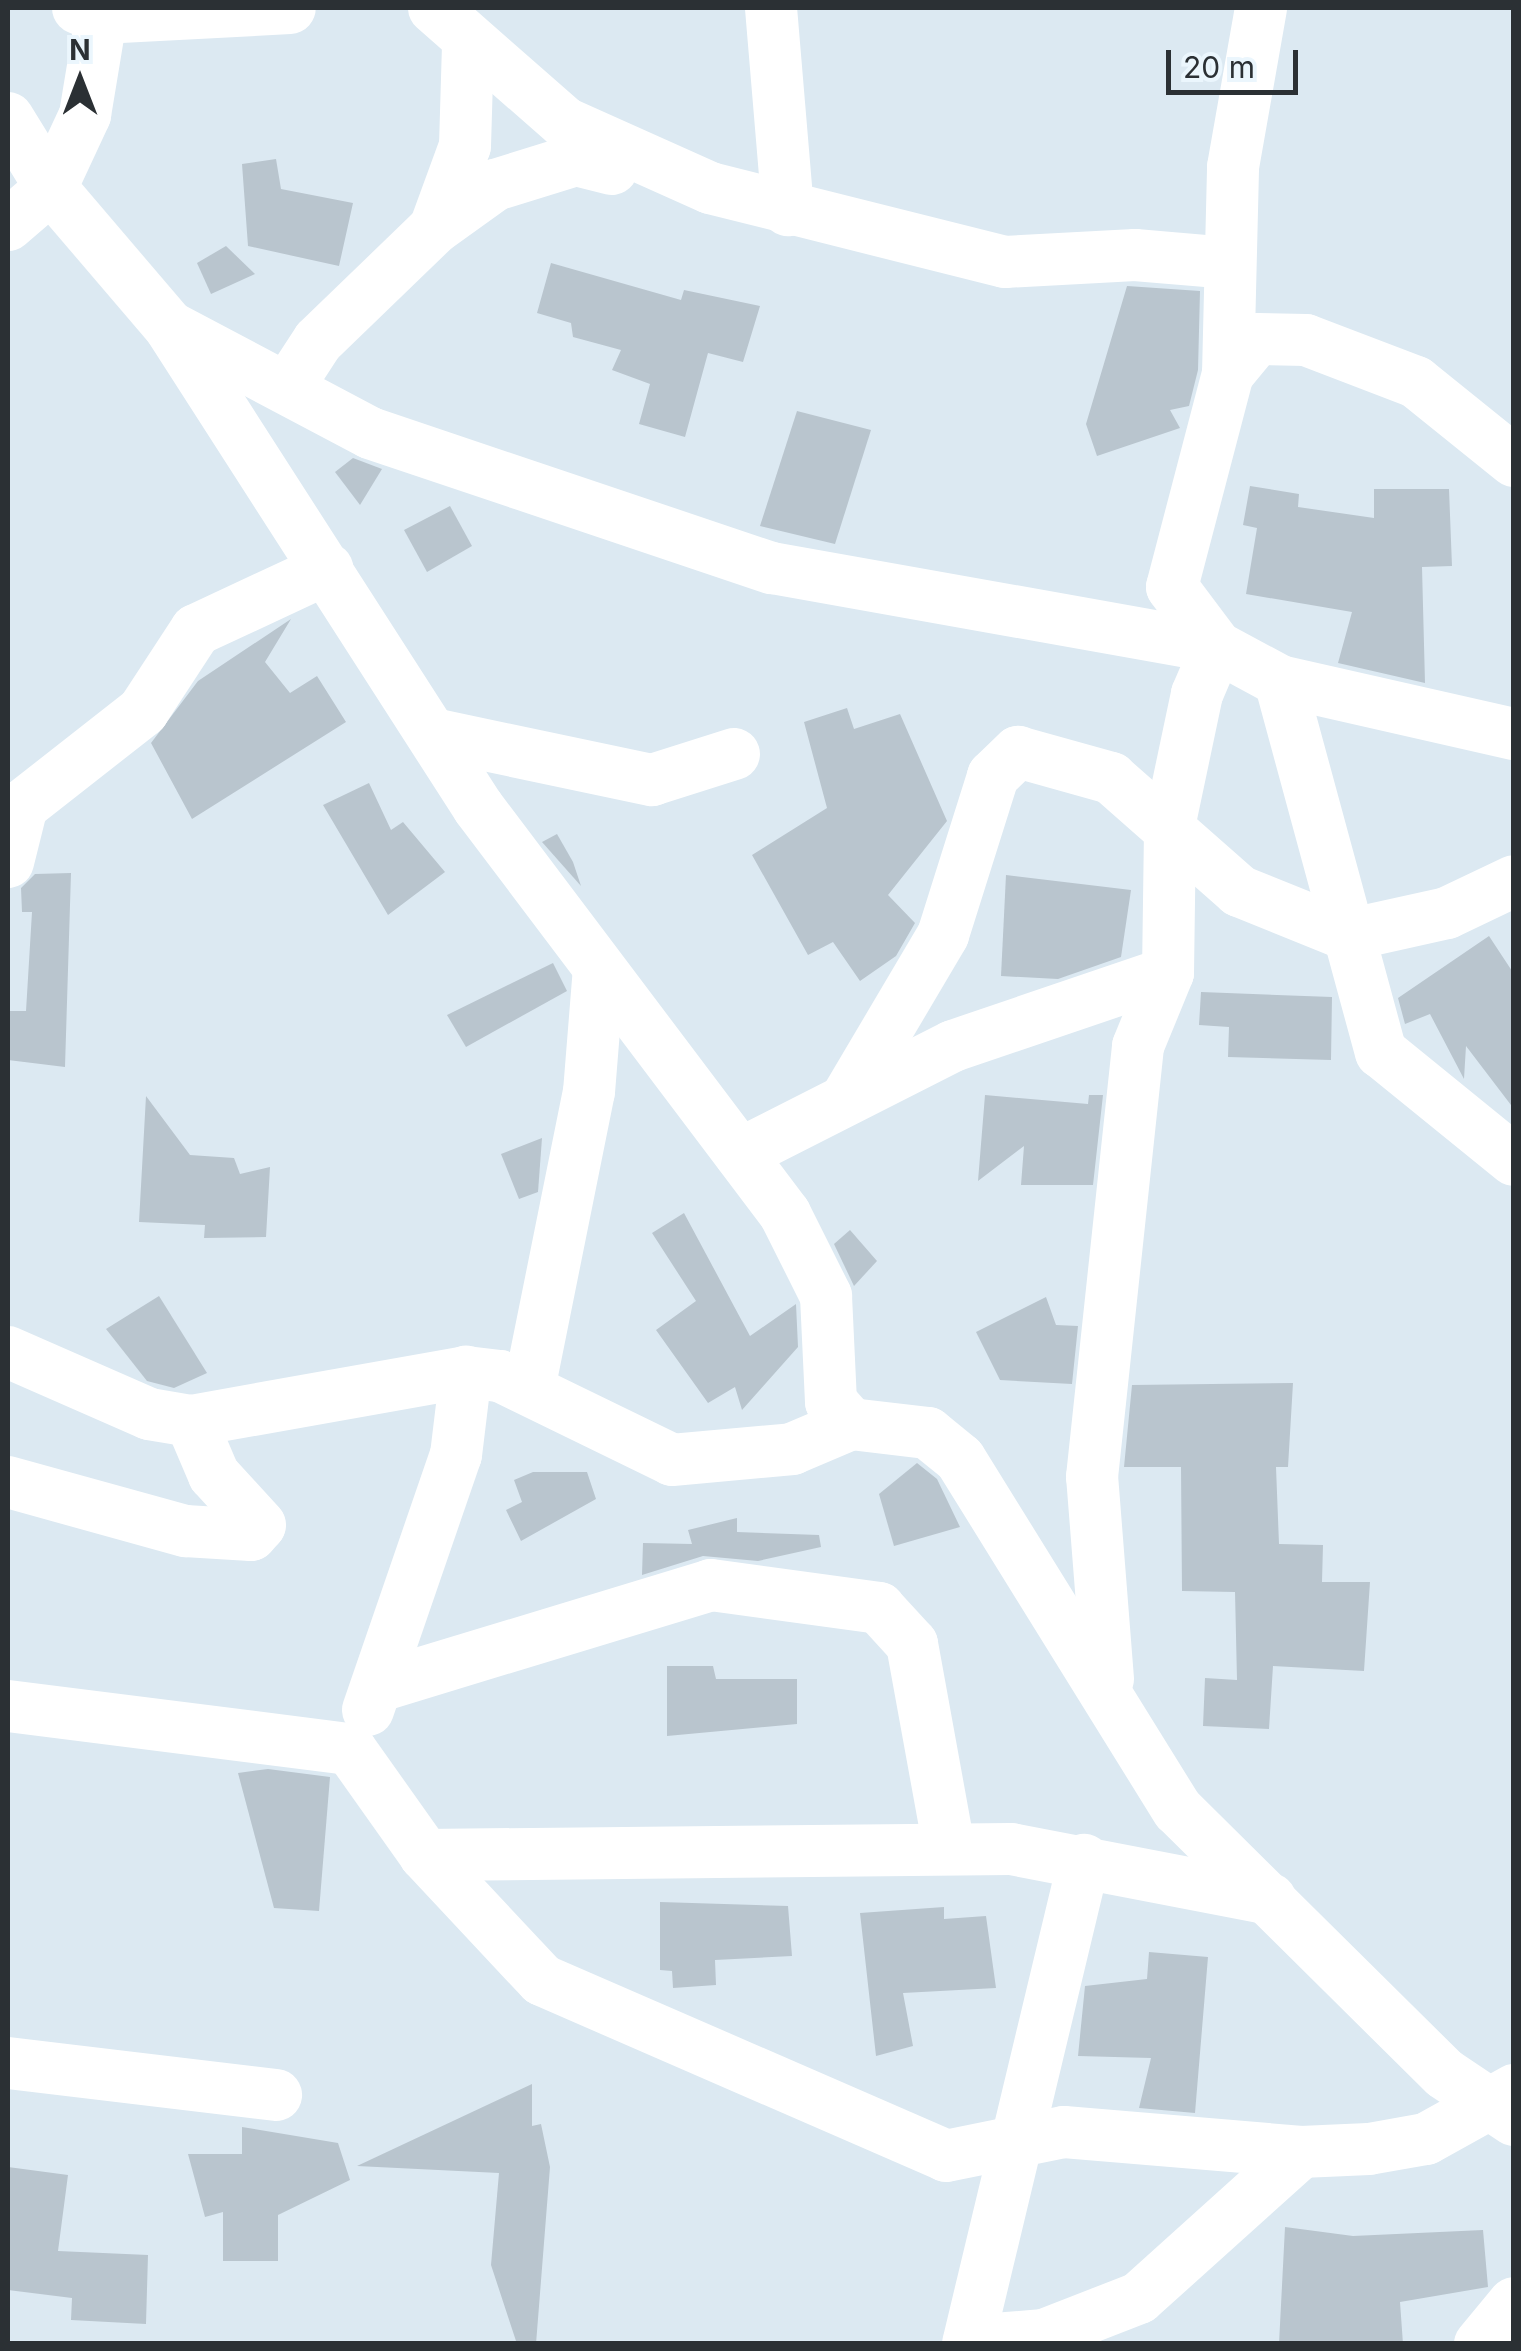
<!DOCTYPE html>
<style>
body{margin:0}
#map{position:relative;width:1521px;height:2351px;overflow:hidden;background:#dce9f2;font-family:Inter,sans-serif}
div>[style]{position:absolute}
.building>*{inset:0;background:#b9c5ce}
.minor>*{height:52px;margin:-26px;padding:0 26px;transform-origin:26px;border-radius:26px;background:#fff}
span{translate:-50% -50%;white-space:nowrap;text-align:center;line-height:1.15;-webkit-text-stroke:8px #ebf6fd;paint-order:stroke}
.frame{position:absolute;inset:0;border:10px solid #2b3034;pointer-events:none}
.north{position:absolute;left:30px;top:30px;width:100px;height:100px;-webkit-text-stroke:8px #ebf6fd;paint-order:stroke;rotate:0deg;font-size:28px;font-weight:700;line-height:40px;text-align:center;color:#2b3034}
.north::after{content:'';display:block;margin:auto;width:35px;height:45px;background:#2b3034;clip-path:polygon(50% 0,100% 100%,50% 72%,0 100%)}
.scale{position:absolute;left:1166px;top:50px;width:132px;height:45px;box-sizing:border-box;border:5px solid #2b3034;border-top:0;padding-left:12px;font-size:30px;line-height:35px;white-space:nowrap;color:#2b3034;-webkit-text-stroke:8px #ebf6fd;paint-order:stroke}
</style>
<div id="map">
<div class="building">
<div style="clip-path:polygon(276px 159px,281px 189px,353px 203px,339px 266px,248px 246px,242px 164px)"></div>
<div style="clip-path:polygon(226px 246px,255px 274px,211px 294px,197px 263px)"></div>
<div style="clip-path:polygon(551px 263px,681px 300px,684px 290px,760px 306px,743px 362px,708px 353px,685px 437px,639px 424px,650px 384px,612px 370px,621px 350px,573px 337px,571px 323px,537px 313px)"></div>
<div style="clip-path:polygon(1127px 286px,1200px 291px,1198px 370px,1189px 406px,1170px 410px,1180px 428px,1097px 456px,1086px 424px)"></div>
<div style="clip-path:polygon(797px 411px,871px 430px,835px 544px,760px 526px)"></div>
<div style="clip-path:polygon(353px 458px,382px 469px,360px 505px,335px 472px)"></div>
<div style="clip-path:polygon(1250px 486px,1299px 494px,1298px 507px,1374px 518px,1374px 489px,1449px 489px,1452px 566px,1422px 567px,1425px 683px,1338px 663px,1352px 612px,1246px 594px,1257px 528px,1243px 525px)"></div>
<div style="clip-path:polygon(450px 506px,472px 546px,427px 572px,404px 530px)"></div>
<div style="clip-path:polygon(291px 619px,265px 662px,290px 693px,317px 676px,346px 722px,192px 819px,151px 743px,198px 681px)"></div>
<div style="clip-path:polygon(847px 708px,854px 729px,900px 714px,947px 821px,888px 895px,915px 923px,896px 956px,860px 981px,833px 942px,808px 955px,752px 855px,827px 808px,804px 722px)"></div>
<div style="clip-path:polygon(369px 783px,391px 830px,403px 822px,445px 872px,388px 915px,323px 805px)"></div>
<div style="clip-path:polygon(557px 834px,573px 862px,581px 886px,542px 842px)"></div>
<div style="clip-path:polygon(71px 873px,65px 1067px,8px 1060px,8px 1011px,26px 1011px,32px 912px,22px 912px,21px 888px,35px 874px)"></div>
<div style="clip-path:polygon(1006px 875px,1131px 890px,1121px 957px,1058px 979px,1001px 976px)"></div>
<div style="clip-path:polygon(1489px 936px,1514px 974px,1514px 1109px,1466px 1046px,1464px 1079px,1430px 1014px,1405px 1024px,1398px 998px)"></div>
<div style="clip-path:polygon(553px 963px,567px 991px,466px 1047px,447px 1015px)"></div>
<div style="clip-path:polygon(1201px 992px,1332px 997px,1331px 1060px,1228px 1057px,1229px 1027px,1199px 1025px)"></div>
<div style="clip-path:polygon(985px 1095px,1088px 1104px,1089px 1095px,1103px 1095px,1093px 1185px,1021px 1185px,1024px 1146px,978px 1181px)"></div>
<div style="clip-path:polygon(146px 1096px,190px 1155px,234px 1158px,240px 1174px,270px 1167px,266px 1237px,204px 1238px,205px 1225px,139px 1222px)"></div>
<div style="clip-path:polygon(542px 1138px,538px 1192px,519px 1199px,501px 1154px)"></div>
<div style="clip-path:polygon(684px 1213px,750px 1336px,796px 1304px,798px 1347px,742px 1410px,735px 1387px,708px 1403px,656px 1330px,696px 1301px,652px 1233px)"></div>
<div style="clip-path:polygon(850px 1230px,877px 1261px,854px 1286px,834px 1244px)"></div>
<div style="clip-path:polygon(159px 1296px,207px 1373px,174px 1388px,147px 1381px,106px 1329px)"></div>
<div style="clip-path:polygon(1046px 1297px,1056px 1325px,1078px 1326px,1072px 1384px,1000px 1380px,976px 1332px)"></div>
<div style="clip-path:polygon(1293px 1383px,1288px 1467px,1276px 1467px,1279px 1544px,1323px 1545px,1322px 1582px,1370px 1582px,1364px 1671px,1273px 1666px,1269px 1729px,1203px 1726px,1205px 1678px,1237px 1680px,1235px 1592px,1182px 1591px,1181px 1467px,1124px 1467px,1132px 1385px)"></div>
<div style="clip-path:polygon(917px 1463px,937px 1479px,960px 1527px,894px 1546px,879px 1494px)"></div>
<div style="clip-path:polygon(533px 1472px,587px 1472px,596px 1499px,521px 1541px,506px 1510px,522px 1502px,514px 1480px)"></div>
<div style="clip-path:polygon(737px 1518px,737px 1532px,819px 1535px,821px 1547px,758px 1561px,703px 1556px,642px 1575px,643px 1543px,692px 1544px,688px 1530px)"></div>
<div style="clip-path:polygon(667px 1666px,713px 1666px,716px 1679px,797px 1679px,797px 1724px,667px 1736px)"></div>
<div style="clip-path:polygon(268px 1769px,330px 1777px,319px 1911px,274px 1908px,238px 1773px)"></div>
<div style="clip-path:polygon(660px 1902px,788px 1906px,792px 1956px,715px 1960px,716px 1985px,673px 1988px,672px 1971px,660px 1970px)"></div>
<div style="clip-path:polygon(944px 1907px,944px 1919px,986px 1916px,996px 1988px,903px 1993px,913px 2046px,876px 2056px,860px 1913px)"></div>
<div style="clip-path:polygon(1149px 1952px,1208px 1957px,1195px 2113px,1139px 2108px,1151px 2058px,1078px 2056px,1085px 1986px,1147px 1979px)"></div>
<div style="clip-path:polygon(532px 2084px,532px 2126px,541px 2124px,550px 2167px,536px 2344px,517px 2344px,491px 2265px,499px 2173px,357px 2166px)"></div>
<div style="clip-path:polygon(242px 2127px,338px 2143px,350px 2180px,278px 2215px,278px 2261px,223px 2261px,223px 2212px,205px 2217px,188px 2154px,242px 2154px)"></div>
<div style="clip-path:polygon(8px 2167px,68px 2175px,58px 2251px,148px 2255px,146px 2324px,71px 2320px,72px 2298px,8px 2290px)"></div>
<div style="clip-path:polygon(1285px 2227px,1353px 2236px,1483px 2230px,1488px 2287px,1400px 2302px,1403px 2344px,1279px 2344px)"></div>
</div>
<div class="minor">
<div style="left:78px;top:8px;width:25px;rotate:23deg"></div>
<div style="left:101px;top:18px;width:189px;rotate:-3deg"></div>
<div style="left:434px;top:8px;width:174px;rotate:41.3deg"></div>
<div style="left:565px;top:123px;width:159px;rotate:24.1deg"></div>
<div style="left:710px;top:188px;width:304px;rotate:14.1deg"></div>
<div style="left:1005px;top:262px;width:130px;rotate:-3.1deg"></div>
<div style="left:1135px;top:255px;width:93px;rotate:4.9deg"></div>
<div style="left:771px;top:8px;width:203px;rotate:85.2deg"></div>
<div style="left:8px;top:118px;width:82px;rotate:58.4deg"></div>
<div style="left:51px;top:188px;width:182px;rotate:49.5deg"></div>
<div style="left:169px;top:326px;width:572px;rotate:57.28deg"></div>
<div style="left:478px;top:807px;width:510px;rotate:52.97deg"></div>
<div style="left:785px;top:1214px;width:92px;rotate:63.4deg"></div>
<div style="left:826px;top:1296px;width:106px;rotate:87.3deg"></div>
<div style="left:831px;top:1402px;width:30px;rotate:48deg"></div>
<div style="left:851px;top:1424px;width:78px;rotate:6.7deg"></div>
<div style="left:928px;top:1433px;width:41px;rotate:39.1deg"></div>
<div style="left:960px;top:1459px;width:413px;rotate:58.2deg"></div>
<div style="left:1178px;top:1810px;width:375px;rotate:44.7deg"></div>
<div style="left:1445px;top:2074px;width:83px;rotate:33.7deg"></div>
<div style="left:8px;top:225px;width:57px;rotate:-40.7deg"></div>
<div style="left:51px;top:188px;width:81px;rotate:-65deg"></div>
<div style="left:85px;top:115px;width:98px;rotate:-80.6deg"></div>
<div style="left:435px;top:228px;width:74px;rotate:-35.6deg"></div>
<div style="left:495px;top:185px;width:85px;rotate:-17.2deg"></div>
<div style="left:576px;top:160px;width:37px;rotate:14deg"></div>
<div style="left:170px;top:327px;width:226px;rotate:27.9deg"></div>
<div style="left:370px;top:433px;width:424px;rotate:18.6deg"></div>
<div style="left:772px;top:568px;width:452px;rotate:10.1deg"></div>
<div style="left:1217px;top:647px;width:72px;rotate:28.4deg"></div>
<div style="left:1280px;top:681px;width:240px;rotate:12.8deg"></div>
<div style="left:1228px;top:374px;width:45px;rotate:-50.4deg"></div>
<div style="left:1257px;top:339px;width:49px;rotate:1.2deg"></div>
<div style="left:1306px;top:340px;width:118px;rotate:20.9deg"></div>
<div style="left:1416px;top:382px;width:126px;rotate:38.9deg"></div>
<div style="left:288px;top:387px;width:55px;rotate:-56.9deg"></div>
<div style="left:318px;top:341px;width:163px;rotate:-44deg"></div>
<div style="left:435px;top:228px;width:87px;rotate:-69.9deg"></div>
<div style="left:465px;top:146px;width:101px;rotate:-88.3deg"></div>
<div style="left:1280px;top:681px;width:385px;rotate:74.8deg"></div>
<div style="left:1381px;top:1052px;width:171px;rotate:39.1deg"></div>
<div style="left:433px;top:734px;width:224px;rotate:11.9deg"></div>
<div style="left:652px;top:780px;width:86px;rotate:-17.6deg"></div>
<div style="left:8px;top:862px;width:58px;rotate:-76deg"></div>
<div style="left:22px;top:806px;width:154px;rotate:-38.1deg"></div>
<div style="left:143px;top:711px;width:97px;rotate:-56.8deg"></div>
<div style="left:196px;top:630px;width:145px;rotate:-25deg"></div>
<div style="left:849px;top:1094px;width:185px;rotate:-59.4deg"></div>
<div style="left:943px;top:935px;width:167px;rotate:-72.5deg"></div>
<div style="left:993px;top:776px;width:35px;rotate:-44deg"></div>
<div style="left:1018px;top:752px;width:97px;rotate:15.6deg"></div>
<div style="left:1111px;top:778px;width:171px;rotate:41.4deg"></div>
<div style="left:1239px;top:891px;width:118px;rotate:22deg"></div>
<div style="left:1348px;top:935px;width:101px;rotate:-12.5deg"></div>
<div style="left:1447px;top:913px;width:74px;rotate:-25.5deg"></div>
<div style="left:740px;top:1154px;width:239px;rotate:-26.9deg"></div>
<div style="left:953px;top:1046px;width:227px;rotate:-18.8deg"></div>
<div style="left:8px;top:1352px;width:154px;rotate:23.7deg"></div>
<div style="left:149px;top:1414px;width:43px;rotate:9.5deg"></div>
<div style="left:191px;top:1421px;width:279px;rotate:-10.1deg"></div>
<div style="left:466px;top:1372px;width:34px;rotate:7deg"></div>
<div style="left:500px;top:1376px;width:191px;rotate:26deg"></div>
<div style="left:672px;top:1460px;width:121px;rotate:-5.2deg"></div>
<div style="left:792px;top:1449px;width:64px;rotate:-23deg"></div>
<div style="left:529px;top:1389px;width:303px;rotate:-78.6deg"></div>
<div style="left:589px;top:1092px;width:124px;rotate:-85.4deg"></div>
<div style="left:8px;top:1482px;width:184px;rotate:15.5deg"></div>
<div style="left:185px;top:1531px;width:66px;rotate:3.5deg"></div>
<div style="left:251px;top:1535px;width:13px;rotate:-48deg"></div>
<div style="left:260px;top:1525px;width:68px;rotate:-132.6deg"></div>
<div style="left:214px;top:1475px;width:59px;rotate:-113.1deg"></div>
<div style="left:1108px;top:1679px;width:203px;rotate:-94.5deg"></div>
<div style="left:1092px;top:1477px;width:433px;rotate:-83.9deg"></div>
<div style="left:1138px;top:1046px;width:79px;rotate:-67.7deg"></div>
<div style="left:1168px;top:973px;width:151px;rotate:-89.2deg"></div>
<div style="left:1170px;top:822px;width:131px;rotate:-78.1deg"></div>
<div style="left:1197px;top:694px;width:51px;rotate:-66.9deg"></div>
<div style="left:1217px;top:647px;width:75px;rotate:-126.9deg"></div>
<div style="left:1172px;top:587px;width:220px;rotate:-75.3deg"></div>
<div style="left:1228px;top:374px;width:207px;rotate:-88.6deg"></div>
<div style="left:1233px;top:167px;width:161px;rotate:-80deg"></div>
<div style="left:379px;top:1686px;width:347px;rotate:-16.9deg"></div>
<div style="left:711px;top:1585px;width:170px;rotate:7.8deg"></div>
<div style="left:879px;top:1608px;width:49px;rotate:47.5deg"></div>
<div style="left:912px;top:1644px;width:207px;rotate:79.7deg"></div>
<div style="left:8px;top:1706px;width:345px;rotate:7.2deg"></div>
<div style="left:350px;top:1749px;width:130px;rotate:54.7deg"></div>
<div style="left:425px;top:1855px;width:171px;rotate:46.9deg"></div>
<div style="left:542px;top:1980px;width:441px;rotate:23.5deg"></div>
<div style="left:946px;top:2156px;width:120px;rotate:-11.5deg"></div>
<div style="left:1064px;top:2132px;width:238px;rotate:4.8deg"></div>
<div style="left:1301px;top:2152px;width:68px;rotate:-2.5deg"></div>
<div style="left:1369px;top:2149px;width:58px;rotate:-10deg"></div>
<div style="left:1426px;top:2139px;width:101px;rotate:-29.1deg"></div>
<div style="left:368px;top:1710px;width:270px;rotate:-71deg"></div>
<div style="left:456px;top:1455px;width:84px;rotate:-83.1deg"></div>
<div style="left:425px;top:1855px;width:586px;rotate:-0.59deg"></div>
<div style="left:1011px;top:1849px;width:264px;rotate:10.9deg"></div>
<div style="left:8px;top:2063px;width:270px;rotate:6.8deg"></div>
<div style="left:969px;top:2341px;width:75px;rotate:-4.6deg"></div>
<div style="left:1044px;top:2335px;width:102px;rotate:-21.3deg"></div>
<div style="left:1139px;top:2298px;width:218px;rotate:-42deg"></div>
<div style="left:968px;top:2344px;width:498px;rotate:-76.5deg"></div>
<div style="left:1480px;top:2344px;width:53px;rotate:-50.3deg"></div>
</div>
<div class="frame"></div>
<div class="north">N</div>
<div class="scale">20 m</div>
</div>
